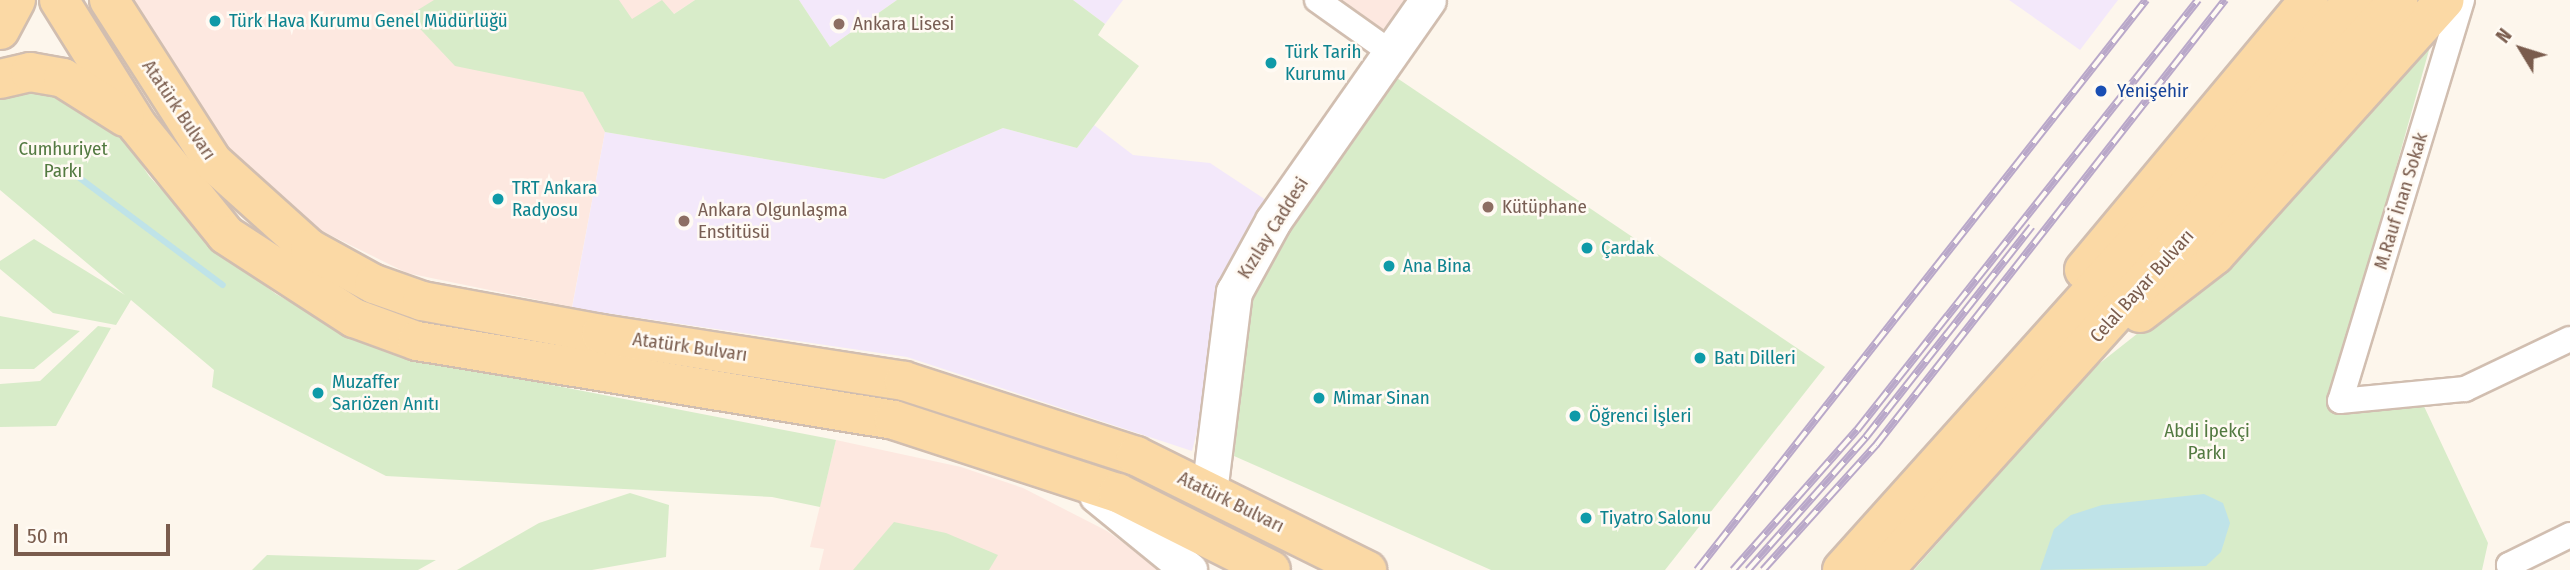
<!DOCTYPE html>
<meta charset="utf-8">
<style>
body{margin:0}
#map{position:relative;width:2570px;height:570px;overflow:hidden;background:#fdf6ec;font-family:"Fira Sans Condensed",sans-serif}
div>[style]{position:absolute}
.commercial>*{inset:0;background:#fde8e0}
.education>*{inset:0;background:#f3e8fa}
.green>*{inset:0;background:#d8ecc9}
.water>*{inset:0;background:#bfe3e8}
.stream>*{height:6px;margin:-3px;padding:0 3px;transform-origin:3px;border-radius:3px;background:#bfe3e8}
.roads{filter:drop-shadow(2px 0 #d1beb0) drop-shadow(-2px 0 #d1beb0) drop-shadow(0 2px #d1beb0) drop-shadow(0 -2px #d1beb0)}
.street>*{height:24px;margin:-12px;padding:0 12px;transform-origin:12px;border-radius:12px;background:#fff}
.secondary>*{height:35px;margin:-17.5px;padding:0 17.5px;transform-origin:17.5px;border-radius:17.5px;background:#fff}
.primary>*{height:38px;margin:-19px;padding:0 19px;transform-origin:19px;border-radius:19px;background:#fbd9a5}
.rail>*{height:8px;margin-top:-4px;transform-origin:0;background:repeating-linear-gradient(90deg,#fffaf3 0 16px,#b9a8c9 0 32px);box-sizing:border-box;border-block:2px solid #b9a8c9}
.dots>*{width:19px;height:19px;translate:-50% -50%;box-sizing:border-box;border:4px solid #fffaf3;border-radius:50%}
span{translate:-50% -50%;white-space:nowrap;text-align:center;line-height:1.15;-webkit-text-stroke:5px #fffaf3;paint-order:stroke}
.culture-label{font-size:19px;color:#0d838f}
.left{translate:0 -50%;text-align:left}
.education-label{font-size:19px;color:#785e54}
.transit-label{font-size:19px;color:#164399}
.street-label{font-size:19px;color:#7a5c4d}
.park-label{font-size:19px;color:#537a41}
.north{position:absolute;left:2486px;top:14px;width:70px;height:70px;-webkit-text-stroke:5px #fffaf3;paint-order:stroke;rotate:308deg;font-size:19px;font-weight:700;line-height:28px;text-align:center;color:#7a5c4d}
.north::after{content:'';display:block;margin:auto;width:24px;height:32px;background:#7a5c4d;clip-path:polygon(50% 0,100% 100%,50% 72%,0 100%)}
.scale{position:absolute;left:14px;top:524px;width:156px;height:32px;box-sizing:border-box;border:4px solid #7a5c4d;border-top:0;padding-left:9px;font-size:21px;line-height:24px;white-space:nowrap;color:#7a5c4d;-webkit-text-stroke:5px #fffaf3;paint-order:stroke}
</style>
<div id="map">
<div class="commercial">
<div style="clip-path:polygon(132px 0,695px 0,628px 44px,584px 92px,605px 132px,572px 307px,407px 273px,320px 230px,266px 189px,229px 149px)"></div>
<div style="clip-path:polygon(1317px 0,1428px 0,1393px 54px)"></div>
<div style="clip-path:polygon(836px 440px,961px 467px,1023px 488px,1107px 531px,1161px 570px,819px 570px,824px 549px,810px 547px)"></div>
</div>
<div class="education">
<div style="clip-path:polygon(799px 0,897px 0,830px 47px)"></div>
<div style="clip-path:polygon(1073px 0,1123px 0,1105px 24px)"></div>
<div style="clip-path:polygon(2009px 0,2118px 0,2080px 50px)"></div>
<div style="clip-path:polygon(1094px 125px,1133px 155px,1210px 163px,1281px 210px,1234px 292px,1192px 451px,907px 357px,572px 308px,605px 132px,884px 179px,1003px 128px,1077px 148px)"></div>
</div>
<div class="green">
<div style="clip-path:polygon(434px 0,619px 0,632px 19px,662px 0,674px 14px,695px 0,799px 0,830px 47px,897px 0,1073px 0,1105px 24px,1098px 35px,1139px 66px,1077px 148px,1003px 128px,884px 179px,605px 132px,583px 92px,455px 66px,408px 16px)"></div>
<div style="clip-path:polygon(2431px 43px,2330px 402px,2422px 402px,2488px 543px,2482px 570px,1914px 570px,2090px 371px,2218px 270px)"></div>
<div style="clip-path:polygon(30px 72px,122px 135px,149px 176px,215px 248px,276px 294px,347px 334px,412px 358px,836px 440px,820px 507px,772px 497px,386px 476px,212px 387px,214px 370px,131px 300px,116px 325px,53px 313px,0 269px,0 261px,34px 239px,125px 295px,0 190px,0 79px)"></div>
<div style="clip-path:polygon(1397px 78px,1825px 367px,1665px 570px,1491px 570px,1234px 456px,1251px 297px,1287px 231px)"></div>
<div style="clip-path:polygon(0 316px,80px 331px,34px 369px,0 369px)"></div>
<div style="clip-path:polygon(98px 326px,111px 328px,56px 426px,0 427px,0 384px,40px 381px)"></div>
<div style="clip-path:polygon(630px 493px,669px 505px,666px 557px,592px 570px,457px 570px,539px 523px)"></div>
<div style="clip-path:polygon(894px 522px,946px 533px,998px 555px,989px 570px,853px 570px)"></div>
<div style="clip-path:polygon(267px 555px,436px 560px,418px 570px,252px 570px)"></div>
</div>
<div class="water">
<div style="clip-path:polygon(2204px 494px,2223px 503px,2230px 523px,2221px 552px,2206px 566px,2040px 570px,2054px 529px,2071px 515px,2102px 505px)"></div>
</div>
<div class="stream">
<div style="left:69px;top:170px;width:192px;rotate:36.8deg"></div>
</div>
<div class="roads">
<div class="street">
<div style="left:1317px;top:0;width:93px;rotate:35.4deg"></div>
<div style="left:2462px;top:0;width:419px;rotate:106.9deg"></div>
<div style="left:2340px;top:401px;width:126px;rotate:-5.5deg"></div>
<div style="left:2465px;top:389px;width:116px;rotate:-25.5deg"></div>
<div style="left:2510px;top:570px;width:5px;rotate:-101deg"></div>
<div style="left:2509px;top:565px;width:68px;rotate:-26.2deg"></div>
</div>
<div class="secondary">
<div style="left:1209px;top:492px;width:202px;rotate:-82.9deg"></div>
<div style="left:1234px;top:292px;width:81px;rotate:-61.2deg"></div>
<div style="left:1273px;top:221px;width:270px;rotate:-55deg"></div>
<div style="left:1097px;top:495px;width:119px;rotate:39.2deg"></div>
</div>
<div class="primary">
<div style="left:59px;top:0;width:147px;rotate:58deg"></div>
<div style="left:137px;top:125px;width:141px;rotate:51deg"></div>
<div style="left:226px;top:235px;width:153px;rotate:33deg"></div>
<div style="left:354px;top:318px;width:67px;rotate:20.1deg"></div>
<div style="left:417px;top:341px;width:483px;rotate:9.4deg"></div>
<div style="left:894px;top:420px;width:236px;rotate:18.1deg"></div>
<div style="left:1118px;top:493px;width:171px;rotate:26.7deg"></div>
<div style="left:109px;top:0;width:193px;rotate:57.3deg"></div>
<div style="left:213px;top:162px;width:130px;rotate:41.9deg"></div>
<div style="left:310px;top:249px;width:73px;rotate:28.7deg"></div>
<div style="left:374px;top:284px;width:51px;rotate:19.5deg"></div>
<div style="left:422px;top:301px;width:182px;rotate:10.4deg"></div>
<div style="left:601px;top:334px;width:307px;rotate:8.8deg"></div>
<div style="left:904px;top:381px;width:244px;rotate:17.9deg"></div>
<div style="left:1136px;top:456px;width:258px;rotate:26.3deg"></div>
<div style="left:0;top:30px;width:34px;rotate:-62deg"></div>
<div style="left:0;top:79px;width:31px;rotate:-13deg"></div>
<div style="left:30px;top:72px;width:34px;rotate:10deg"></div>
<div style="left:63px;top:78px;width:73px;rotate:32.2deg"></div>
<div style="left:2084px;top:270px;width:351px;rotate:-50.2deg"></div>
<div style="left:2140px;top:313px;width:95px;rotate:-37.7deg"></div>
<div style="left:2215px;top:255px;width:343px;rotate:-48deg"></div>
<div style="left:1842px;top:570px;width:766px;rotate:-48.07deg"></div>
<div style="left:1884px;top:570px;width:768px;rotate:-47.96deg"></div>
</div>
</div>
<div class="rail">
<div style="left:1697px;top:570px;width:726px;rotate:-51.77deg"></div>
<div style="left:1733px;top:570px;width:187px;rotate:-48.5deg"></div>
<div style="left:1857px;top:430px;width:549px;rotate:-51.58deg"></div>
<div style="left:1748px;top:570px;width:178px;rotate:-48.4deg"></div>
<div style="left:1866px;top:437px;width:268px;rotate:-51.8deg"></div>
<div style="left:1763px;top:570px;width:169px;rotate:-47.9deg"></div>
<div style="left:1876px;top:445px;width:566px;rotate:-51.89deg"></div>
</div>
<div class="dots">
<div style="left:215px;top:21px;background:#0f9aa8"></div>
<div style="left:839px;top:24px;background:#8d6e63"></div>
<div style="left:1271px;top:63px;background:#0f9aa8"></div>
<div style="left:2101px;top:91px;background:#1a4fb4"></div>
<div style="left:498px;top:199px;background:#0f9aa8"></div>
<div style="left:1488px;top:207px;background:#8d6e63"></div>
<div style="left:684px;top:221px;background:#8d6e63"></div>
<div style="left:1587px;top:248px;background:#0f9aa8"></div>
<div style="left:1389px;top:266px;background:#0f9aa8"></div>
<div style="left:1700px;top:358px;background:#0f9aa8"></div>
<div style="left:318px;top:393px;background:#0f9aa8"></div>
<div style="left:1319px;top:398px;background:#0f9aa8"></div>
<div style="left:1575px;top:416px;background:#0f9aa8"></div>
<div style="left:1586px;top:518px;background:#0f9aa8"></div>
</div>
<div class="culture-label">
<span class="left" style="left:229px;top:21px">Türk Hava Kurumu Genel Müdürlüğü</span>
<span class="left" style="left:1285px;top:63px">Türk Tarih<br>Kurumu</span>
<span class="left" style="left:512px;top:199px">TRT Ankara<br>Radyosu</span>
<span class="left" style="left:1601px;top:248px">Çardak</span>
<span class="left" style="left:1403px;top:266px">Ana Bina</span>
<span class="left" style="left:1714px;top:358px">Batı Dilleri</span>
<span class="left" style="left:332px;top:393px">Muzaffer<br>Sarıözen Anıtı</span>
<span class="left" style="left:1333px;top:398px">Mimar Sinan</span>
<span class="left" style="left:1589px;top:416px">Öğrenci İşleri</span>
<span class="left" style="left:1600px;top:518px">Tiyatro Salonu</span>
</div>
<div class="education-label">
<span class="left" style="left:853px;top:24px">Ankara Lisesi</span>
<span class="left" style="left:1502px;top:207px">Kütüphane</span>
<span class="left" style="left:698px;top:221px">Ankara Olgunlaşma<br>Enstitüsü</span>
</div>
<div class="transit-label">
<span class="left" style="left:2117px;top:91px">Yenişehir</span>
</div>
<div class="street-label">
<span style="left:179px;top:110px;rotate:56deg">Atatürk Bulvarı</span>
<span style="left:2401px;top:201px;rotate:-73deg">M.Rauf İnan Sokak</span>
<span style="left:1273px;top:228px;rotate:-58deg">Kızılay Caddesi</span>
<span style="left:2142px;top:286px;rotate:-48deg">Celal Bayar Bulvarı</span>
<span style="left:690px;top:347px;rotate:8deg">Atatürk Bulvarı</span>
<span style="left:1231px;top:502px;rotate:26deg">Atatürk Bulvarı</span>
</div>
<div class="park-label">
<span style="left:63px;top:160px">Cumhuriyet<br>Parkı</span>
<span style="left:2207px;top:442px">Abdi İpekçi<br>Parkı</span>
</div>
<div class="north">N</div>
<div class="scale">50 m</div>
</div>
